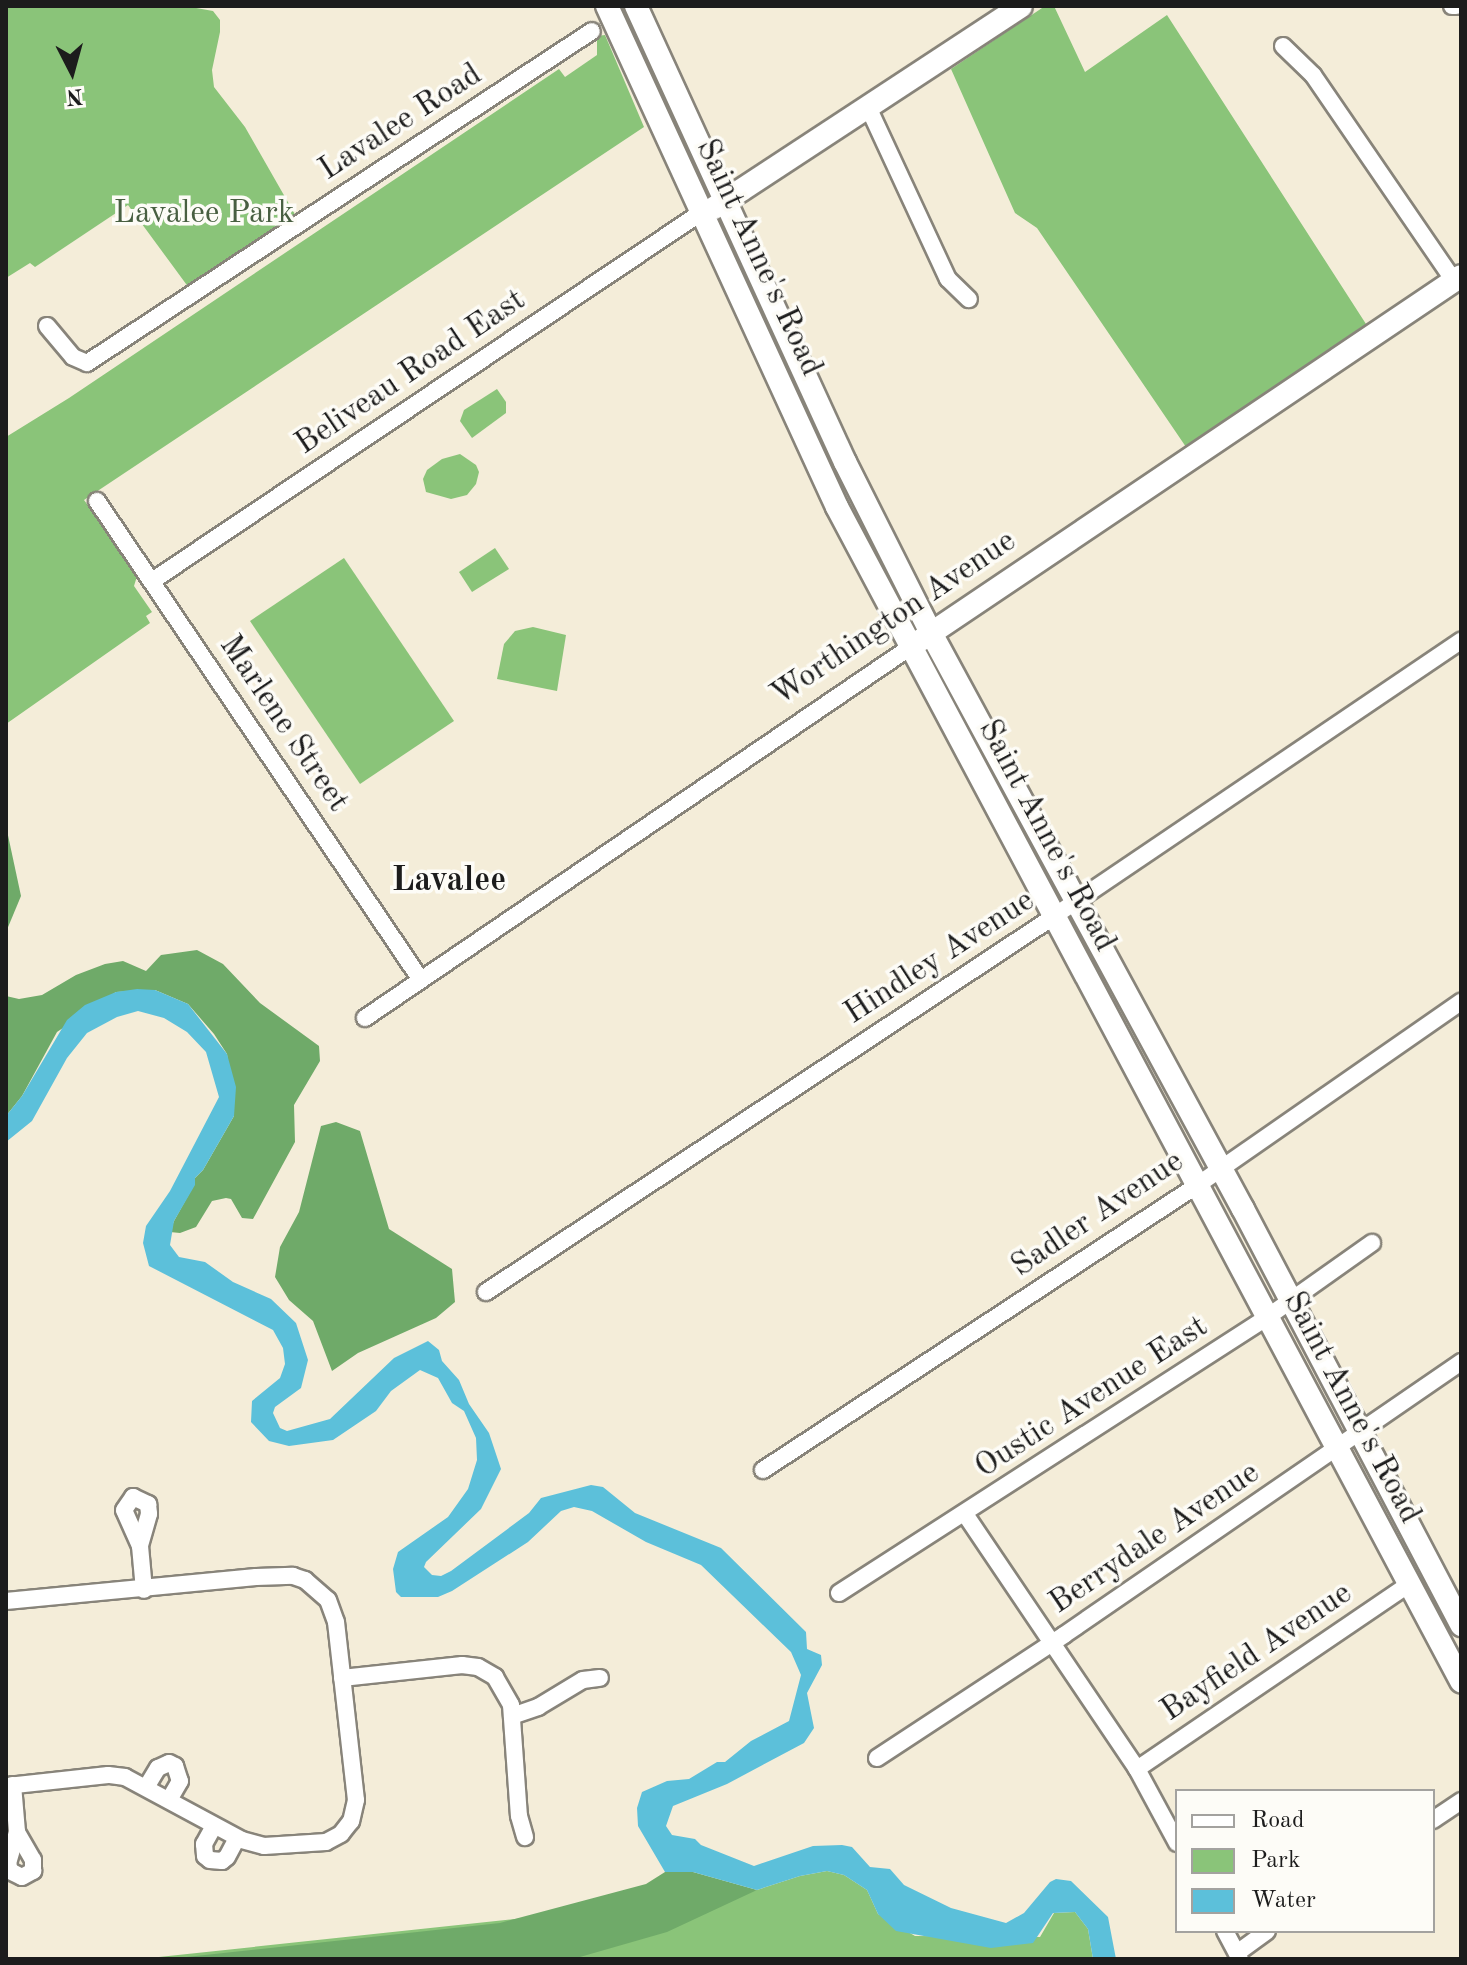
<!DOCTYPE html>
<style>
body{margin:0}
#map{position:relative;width:1467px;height:1965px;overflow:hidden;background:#f4edd9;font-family:"Old Standard TT",serif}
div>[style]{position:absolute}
.green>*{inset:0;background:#8ac479}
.forest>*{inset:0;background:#6faa69}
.water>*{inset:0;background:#5cc0da}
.roads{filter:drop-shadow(2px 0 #88847a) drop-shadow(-2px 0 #88847a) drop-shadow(0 2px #88847a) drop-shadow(0 -2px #88847a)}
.street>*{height:16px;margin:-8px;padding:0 8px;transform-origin:8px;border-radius:8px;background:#fff}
.secondary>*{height:22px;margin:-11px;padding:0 11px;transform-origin:11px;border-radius:11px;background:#fff}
span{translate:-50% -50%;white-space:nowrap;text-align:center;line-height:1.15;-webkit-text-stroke:7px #fdfcf7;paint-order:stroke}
.street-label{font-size:32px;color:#1c1c1c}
.park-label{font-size:32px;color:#485f41}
.neighbourhood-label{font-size:34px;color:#1c1c1c;font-weight:700}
.frame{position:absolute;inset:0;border:8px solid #1c1c1c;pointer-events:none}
.legend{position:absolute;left:1175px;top:1789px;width:260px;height:144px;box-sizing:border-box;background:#fdfcf7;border:2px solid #a3a29f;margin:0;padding:10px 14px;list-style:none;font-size:24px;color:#1c1c1c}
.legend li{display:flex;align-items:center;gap:16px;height:40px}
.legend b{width:40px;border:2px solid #a3a29f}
.north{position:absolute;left:32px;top:32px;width:80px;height:80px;-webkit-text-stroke:6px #fdfcf7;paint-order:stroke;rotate:174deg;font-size:22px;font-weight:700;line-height:32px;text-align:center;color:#1c1c1c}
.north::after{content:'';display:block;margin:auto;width:28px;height:36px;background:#1c1c1c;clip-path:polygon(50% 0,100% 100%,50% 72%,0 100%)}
</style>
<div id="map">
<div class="green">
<div style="clip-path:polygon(6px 6px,185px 6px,213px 11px,220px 20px,220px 32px,212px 70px,214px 87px,245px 127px,297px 218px,189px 288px,128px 205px,35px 267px,30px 263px,6px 278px)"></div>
<div style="clip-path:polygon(1045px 6px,1054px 6px,1085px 72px,1167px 15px,1366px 324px,1186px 447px,1037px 228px,1015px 213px,951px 69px)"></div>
<div style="clip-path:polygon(605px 35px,644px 127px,84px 500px,138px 573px,134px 586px,152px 612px,146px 616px,150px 623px,6px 724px,6px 437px,69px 398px,559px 69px,565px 77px,597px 55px,597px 36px)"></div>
<div style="clip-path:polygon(497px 389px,506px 402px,506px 413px,472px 438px,460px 421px,464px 410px)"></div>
<div style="clip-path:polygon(460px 454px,476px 465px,479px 472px,476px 484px,467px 495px,451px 499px,426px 492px,423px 479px,427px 470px,442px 459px)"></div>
<div style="clip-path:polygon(495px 548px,509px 569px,472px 592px,459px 572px)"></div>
<div style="clip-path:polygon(344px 558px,454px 721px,360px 784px,250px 621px)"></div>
<div style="clip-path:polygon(533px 627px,566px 635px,557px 691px,497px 679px,504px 644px,515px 631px)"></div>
<div style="clip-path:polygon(827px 1871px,844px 1875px,867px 1890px,878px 1914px,915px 1936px,1040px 1937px,1054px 1913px,1075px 1912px,1088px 1929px,1093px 1959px,140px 1959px,619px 1908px,757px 1890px,800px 1876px)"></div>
</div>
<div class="forest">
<div style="clip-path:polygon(6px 826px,21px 896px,6px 932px)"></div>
<div style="clip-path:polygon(197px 950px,223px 964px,260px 1003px,319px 1046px,320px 1061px,294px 1105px,295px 1142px,253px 1219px,242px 1218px,231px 1199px,226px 1198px,212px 1201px,196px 1227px,180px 1233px,170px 1232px,174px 1221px,194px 1185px,195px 1178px,203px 1170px,234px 1116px,227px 1054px,214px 1034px,188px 1004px,155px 990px,116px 992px,57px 1032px,22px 1096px,6px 1116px,6px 996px,19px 999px,42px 995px,76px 975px,105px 964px,123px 961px,146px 971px,161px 955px)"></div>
<div style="clip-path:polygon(336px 1122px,360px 1131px,389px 1229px,452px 1269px,455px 1302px,436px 1318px,358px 1353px,332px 1371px,313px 1321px,289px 1300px,275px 1277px,280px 1247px,299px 1212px,321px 1126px)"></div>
<div style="clip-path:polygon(665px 1872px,693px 1872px,757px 1890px,667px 1932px,573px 1959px,168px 1959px,500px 1923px,646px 1884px)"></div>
</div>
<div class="water">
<div style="clip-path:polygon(137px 989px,155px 990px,188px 1004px,227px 1054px,236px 1087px,234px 1116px,203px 1170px,195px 1178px,195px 1185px,174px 1221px,170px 1245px,179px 1257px,205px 1262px,233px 1282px,271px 1299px,296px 1323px,308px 1360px,301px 1388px,275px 1407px,273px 1413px,280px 1428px,287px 1431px,330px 1419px,394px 1358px,428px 1341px,439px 1350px,442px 1361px,459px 1380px,469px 1404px,489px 1433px,501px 1469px,481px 1509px,426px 1562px,424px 1567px,432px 1575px,441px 1576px,451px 1571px,529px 1513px,541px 1498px,591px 1485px,603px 1487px,635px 1513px,721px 1548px,806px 1632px,807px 1649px,821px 1655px,822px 1665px,807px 1693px,814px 1728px,804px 1743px,727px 1784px,673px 1806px,666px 1826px,672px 1835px,695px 1839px,701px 1845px,754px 1866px,813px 1846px,842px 1845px,852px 1847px,870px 1867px,890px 1869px,904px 1885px,951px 1908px,1006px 1923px,1024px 1913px,1050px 1882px,1056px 1879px,1071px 1881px,1108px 1917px,1116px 1959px,1093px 1959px,1088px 1929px,1075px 1912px,1053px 1913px,1033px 1943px,991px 1948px,896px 1931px,878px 1914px,867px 1890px,844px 1875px,827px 1871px,800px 1876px,757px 1890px,693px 1872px,665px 1872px,638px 1826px,637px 1808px,642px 1792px,667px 1781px,689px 1779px,717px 1762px,725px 1762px,751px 1741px,789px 1721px,801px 1675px,791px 1652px,701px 1565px,646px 1542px,592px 1511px,574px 1507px,561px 1511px,528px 1542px,452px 1591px,438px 1597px,401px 1597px,396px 1592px,393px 1569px,398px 1552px,448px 1517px,468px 1489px,477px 1460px,476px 1438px,464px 1411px,452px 1403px,438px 1378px,420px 1370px,391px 1391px,376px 1411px,333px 1440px,289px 1446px,269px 1441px,251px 1422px,252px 1401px,280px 1378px,285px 1364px,283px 1348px,273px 1330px,149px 1266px,143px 1243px,146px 1226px,170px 1191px,219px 1097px,206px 1052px,187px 1032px,164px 1018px,138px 1011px,117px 1017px,87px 1033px,67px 1058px,32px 1121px,6px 1142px,6px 1116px,22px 1096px,67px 1020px,85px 1005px,116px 992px)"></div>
</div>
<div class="roads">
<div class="street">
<div style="left:1452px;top:6px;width:4px"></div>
<div style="left:1283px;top:46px;width:42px;rotate:44deg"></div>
<div style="left:1313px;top:75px;width:250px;rotate:55.6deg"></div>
<div style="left:869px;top:109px;width:187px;rotate:65.1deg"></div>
<div style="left:948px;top:279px;width:29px;rotate:44deg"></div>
<div style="left:47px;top:326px;width:40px;rotate:50deg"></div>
<div style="left:73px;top:357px;width:15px;rotate:23deg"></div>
<div style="left:87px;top:363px;width:604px;rotate:-33.32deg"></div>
<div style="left:97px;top:501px;width:578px;rotate:55.93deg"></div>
<div style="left:152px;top:581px;width:662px;rotate:-33.86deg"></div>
<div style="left:365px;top:1018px;width:658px;rotate:-34.22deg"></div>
<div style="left:486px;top:1292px;width:680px;rotate:-33.48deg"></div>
<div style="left:1053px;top:917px;width:493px;rotate:-34.1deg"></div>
<div style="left:763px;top:1470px;width:518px;rotate:-33.26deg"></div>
<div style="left:1196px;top:1186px;width:323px;rotate:-34.8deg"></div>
<div style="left:965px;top:1514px;width:308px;rotate:56deg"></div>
<div style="left:1137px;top:1769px;width:84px;rotate:61.6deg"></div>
<div style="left:140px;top:1546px;width:39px;rotate:-114deg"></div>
<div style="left:124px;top:1510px;width:16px;rotate:-55deg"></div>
<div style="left:133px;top:1497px;width:17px;rotate:25deg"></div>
<div style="left:148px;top:1504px;width:10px;rotate:84deg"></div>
<div style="left:149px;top:1514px;width:33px;rotate:106deg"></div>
<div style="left:140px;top:1546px;width:44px;rotate:84.8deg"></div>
<div style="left:839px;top:1593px;width:508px;rotate:-32.78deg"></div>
<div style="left:1266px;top:1318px;width:130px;rotate:-35.3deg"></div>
<div style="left:6px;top:1601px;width:251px;rotate:-5.5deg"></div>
<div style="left:256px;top:1577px;width:37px;rotate:-2deg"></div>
<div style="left:293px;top:1576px;width:13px;rotate:18deg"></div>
<div style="left:305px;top:1580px;width:30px;rotate:41deg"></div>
<div style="left:328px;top:1600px;width:23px;rotate:70deg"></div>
<div style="left:336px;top:1622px;width:179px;rotate:83.6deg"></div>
<div style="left:356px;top:1800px;width:22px;rotate:103deg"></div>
<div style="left:351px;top:1821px;width:16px;rotate:128deg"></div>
<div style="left:341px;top:1834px;width:17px;rotate:152deg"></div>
<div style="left:326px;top:1842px;width:62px;rotate:176.3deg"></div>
<div style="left:264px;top:1846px;width:23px;rotate:-165deg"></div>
<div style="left:242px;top:1840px;width:133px;rotate:-151.7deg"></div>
<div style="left:125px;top:1777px;width:17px;rotate:-173deg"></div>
<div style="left:108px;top:1775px;width:103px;rotate:173.8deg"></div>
<div style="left:342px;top:1678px;width:121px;rotate:-6.2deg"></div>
<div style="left:462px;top:1665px;width:16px;rotate:7deg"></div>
<div style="left:478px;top:1667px;width:20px;rotate:30deg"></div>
<div style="left:495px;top:1677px;width:32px;rotate:60deg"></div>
<div style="left:511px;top:1705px;width:111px;rotate:85.9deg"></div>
<div style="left:519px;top:1816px;width:22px;rotate:74deg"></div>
<div style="left:512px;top:1716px;width:28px;rotate:-19deg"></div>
<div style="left:538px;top:1707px;width:52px;rotate:-31deg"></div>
<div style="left:583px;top:1680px;width:17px;rotate:-7deg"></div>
<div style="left:877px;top:1758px;width:224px;rotate:-33.3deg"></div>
<div style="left:1064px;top:1635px;width:482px;rotate:-34.5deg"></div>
<div style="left:1137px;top:1769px;width:329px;rotate:-34.2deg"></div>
<div style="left:13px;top:1785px;width:47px;rotate:85.1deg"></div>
<div style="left:17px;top:1832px;width:32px;rotate:106deg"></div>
<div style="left:8px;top:1863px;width:8px;rotate:76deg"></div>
<div style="left:10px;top:1871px;width:13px;rotate:27deg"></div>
<div style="left:22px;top:1877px;width:13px;rotate:-29deg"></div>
<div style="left:33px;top:1871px;width:11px;rotate:-90deg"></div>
<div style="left:33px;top:1860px;width:32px;rotate:-120deg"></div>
<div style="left:147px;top:1786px;width:21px;rotate:-59deg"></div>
<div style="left:158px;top:1768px;width:12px;rotate:-24deg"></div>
<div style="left:169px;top:1763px;width:7px;rotate:27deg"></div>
<div style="left:175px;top:1766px;width:16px;rotate:72deg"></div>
<div style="left:180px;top:1781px;width:22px;rotate:120deg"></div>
<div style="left:1433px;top:1820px;width:34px;rotate:-34deg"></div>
<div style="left:214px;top:1826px;width:21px;rotate:119deg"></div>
<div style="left:204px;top:1844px;width:12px;rotate:85deg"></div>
<div style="left:205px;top:1856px;width:6px;rotate:39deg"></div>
<div style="left:210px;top:1860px;width:12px;rotate:5deg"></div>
<div style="left:222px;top:1861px;width:6px;rotate:-39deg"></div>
<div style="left:227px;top:1857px;width:21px;rotate:-62deg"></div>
<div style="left:1225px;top:1931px;width:32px;rotate:62deg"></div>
<div style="left:1237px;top:1953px;width:37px;rotate:-36deg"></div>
</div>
<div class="secondary">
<div style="left:607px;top:6px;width:551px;rotate:65.34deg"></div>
<div style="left:837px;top:507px;width:1330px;rotate:62.01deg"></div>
<div style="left:636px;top:6px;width:502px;rotate:65.38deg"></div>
<div style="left:845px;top:462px;width:191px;rotate:63.3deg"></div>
<div style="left:931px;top:633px;width:655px;rotate:61.56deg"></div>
<div style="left:1243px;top:1209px;width:470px;rotate:62.3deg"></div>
<div style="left:714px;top:208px;width:367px;rotate:-33.3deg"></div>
<div style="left:921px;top:640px;width:651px;rotate:-33.98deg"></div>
</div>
</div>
<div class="street-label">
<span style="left:401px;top:123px;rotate:-33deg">Lavalee Road</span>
<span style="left:758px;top:258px;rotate:65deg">Saint Anne's Road</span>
<span style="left:411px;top:373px;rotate:-34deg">Beliveau Road East</span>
<span style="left:894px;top:619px;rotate:-34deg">Worthington Avenue</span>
<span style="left:283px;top:724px;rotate:56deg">Marlene Street</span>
<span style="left:1046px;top:836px;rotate:62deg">Saint Anne's Road</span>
<span style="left:940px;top:958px;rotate:-33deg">Hindley Avenue</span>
<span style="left:1098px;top:1215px;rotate:-34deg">Sadler Avenue</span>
<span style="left:1092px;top:1398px;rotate:-33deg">Oustic Avenue East</span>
<span style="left:1351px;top:1408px;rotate:62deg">Saint Anne's Road</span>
<span style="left:1155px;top:1539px;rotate:-34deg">Berrydale Avenue</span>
<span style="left:1257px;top:1653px;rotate:-34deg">Bayfield Avenue</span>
</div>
<div class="park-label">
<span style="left:204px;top:214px">Lavalee Park</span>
</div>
<div class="neighbourhood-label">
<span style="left:449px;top:882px">Lavalee</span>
</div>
<div class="frame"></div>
<ul class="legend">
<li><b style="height:10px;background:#fff"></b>Road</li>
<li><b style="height:22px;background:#8ac479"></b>Park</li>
<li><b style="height:22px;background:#5cc0da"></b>Water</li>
</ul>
<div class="north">N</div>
</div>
